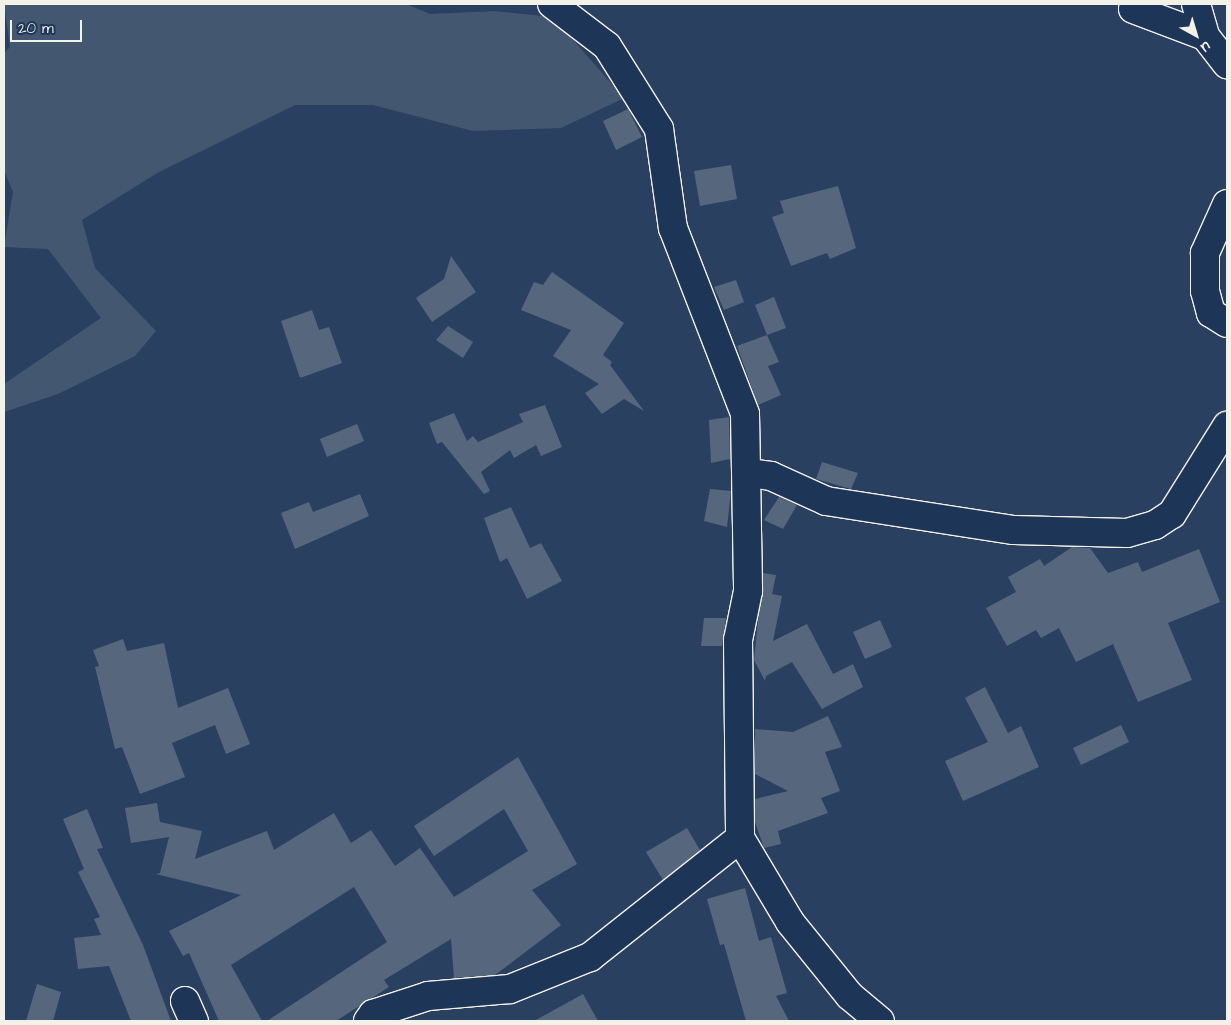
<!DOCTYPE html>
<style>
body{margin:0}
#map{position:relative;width:1231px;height:1025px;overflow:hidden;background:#2a4060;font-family:"Architects Daughter",sans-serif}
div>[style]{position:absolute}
.green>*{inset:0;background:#445771}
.building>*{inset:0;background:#56677d}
.roads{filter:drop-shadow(1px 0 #f4f1e8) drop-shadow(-1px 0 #f4f1e8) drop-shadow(0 1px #f4f1e8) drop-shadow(0 -1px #f4f1e8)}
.minor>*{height:28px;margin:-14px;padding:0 14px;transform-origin:14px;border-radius:14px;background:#1d3557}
span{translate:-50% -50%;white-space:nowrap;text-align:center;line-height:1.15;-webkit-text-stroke:4px #1d3557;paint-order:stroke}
.frame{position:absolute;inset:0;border:5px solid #f4f1e8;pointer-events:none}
.north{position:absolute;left:1171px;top:10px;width:50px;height:50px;-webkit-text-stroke:4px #1d3557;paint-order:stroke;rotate:141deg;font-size:14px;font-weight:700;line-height:20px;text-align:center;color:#f4f1e8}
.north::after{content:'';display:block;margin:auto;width:18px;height:22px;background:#f4f1e8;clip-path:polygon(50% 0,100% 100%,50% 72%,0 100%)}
.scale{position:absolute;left:10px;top:20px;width:72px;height:22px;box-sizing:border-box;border:2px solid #f4f1e8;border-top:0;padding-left:6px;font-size:15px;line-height:18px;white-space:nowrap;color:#f4f1e8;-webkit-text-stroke:4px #1d3557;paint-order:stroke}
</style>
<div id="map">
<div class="green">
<div style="clip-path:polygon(4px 4px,406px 4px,430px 14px,494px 11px,553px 17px,624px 98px,561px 128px,473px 131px,373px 105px,295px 105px,157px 173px,82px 220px,95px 268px,156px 331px,135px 356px,58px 394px,4px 412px,4px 384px,101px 318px,48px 249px,4px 247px,13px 192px,4px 170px,4px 53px,10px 47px)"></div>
</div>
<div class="building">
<div style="clip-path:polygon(628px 109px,642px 137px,616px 150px,603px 121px)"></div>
<div style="clip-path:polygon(731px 165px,737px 199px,700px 206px,694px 171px)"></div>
<div style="clip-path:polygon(838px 186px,856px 248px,830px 259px,827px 253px,791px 266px,772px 217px,784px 213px,780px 201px)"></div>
<div style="clip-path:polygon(451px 256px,476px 292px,432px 322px,416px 298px,444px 279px)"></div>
<div style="clip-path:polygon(552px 272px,624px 323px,603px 355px,612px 362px,610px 365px,644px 411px,624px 399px,602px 414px,585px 393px,599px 384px,553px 356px,571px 330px,521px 310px,534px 282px,543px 285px)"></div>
<div style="clip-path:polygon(736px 280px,744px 302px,724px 310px,714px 287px)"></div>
<div style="clip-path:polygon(774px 297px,786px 328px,767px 335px,755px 305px)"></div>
<div style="clip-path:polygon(312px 310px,319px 330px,329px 327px,342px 363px,300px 378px,281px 321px)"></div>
<div style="clip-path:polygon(448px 326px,473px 342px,463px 358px,436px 340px)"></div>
<div style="clip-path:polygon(767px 335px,779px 362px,768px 366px,781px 395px,758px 405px,737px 346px)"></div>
<div style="clip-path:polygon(545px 405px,562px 447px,541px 456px,536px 445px,514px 458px,510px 450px,481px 472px,490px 491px,484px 494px,442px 442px,437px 444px,429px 423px,454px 413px,467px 441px,473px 436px,478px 442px,523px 422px,519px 414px)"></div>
<div style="clip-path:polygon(729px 417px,730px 459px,711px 463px,709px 420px)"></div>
<div style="clip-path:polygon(357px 424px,364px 441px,327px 457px,320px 439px)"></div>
<div style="clip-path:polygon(822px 462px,858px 473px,851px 489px,816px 479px)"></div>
<div style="clip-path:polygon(710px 489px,731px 491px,727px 527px,704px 521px)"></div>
<div style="clip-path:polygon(360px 494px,369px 516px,295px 549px,281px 513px,309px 502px,313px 512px)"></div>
<div style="clip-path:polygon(779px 497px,797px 505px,783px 529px,764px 520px)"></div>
<div style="clip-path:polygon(511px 507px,530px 548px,541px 543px,562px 581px,527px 599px,507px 558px,500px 562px,484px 518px)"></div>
<div style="clip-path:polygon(1072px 547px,1090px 548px,1108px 573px,1138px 562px,1142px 572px,1199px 549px,1220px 602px,1168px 623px,1192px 680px,1138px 702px,1113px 644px,1076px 662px,1059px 628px,1041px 638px,1036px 630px,1007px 646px,986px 608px,1016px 592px,1008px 577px,1040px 559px,1044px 566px)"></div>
<div style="clip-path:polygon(763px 573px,776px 575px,772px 594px,782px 596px,773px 641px,807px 624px,833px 674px,853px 664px,863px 687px,822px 709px,792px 662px,766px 676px,765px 681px,754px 660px)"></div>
<div style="clip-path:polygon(704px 618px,726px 618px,722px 646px,701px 646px)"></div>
<div style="clip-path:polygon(880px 620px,892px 647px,865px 659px,853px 632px)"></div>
<div style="clip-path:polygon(123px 639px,127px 651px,164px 643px,178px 708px,228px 688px,250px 744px,226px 754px,215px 725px,172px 743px,185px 777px,140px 794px,122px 747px,115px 749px,95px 667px,99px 666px,93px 650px)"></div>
<div style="clip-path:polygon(985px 687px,1008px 733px,1021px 726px,1039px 767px,963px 801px,945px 761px,988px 742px,965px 698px)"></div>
<div style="clip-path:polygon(828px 716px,842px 747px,825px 752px,840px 791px,821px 798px,828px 813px,778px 831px,781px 844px,764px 848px,755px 822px,755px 799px,788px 791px,755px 774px,755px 729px,793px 732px)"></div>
<div style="clip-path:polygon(1121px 725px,1129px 742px,1081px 765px,1073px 748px)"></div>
<div style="clip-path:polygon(518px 757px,577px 864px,532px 890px,561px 925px,495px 975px,454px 978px,451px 939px,384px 980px,389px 987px,336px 1021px,267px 1021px,387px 942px,354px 887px,231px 965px,262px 1021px,219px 1021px,189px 953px,183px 956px,169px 931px,241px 895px,156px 874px,160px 873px,169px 837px,131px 843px,125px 808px,157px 803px,160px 822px,202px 831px,195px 859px,267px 831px,274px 850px,334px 813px,351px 843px,371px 830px,395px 866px,420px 848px,454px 897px,528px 851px,504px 809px,434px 856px,414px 826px)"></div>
<div style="clip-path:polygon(87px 809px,103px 848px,97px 849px,143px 945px,171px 1021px,131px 1021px,109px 966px,78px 969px,74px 938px,101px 935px,94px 919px,100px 917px,78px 872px,84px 869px,63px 819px)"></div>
<div style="clip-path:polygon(687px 828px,700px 850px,663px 880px,646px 852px)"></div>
<div style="clip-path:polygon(745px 888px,759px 941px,771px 937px,787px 993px,776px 996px,789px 1021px,746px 1021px,724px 944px,720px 945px,707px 899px)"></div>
<div style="clip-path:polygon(37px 984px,61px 992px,53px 1021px,26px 1021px)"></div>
<div style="clip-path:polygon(583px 994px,598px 1021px,534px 1021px)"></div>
</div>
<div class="roads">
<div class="minor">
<div style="left:552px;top:4px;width:69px;rotate:37.4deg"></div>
<div style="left:607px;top:46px;width:98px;rotate:57.9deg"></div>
<div style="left:659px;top:129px;width:100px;rotate:82deg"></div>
<div style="left:673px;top:228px;width:199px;rotate:68.8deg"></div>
<div style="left:745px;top:414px;width:177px;rotate:89deg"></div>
<div style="left:748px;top:591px;width:50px;rotate:101.5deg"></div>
<div style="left:738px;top:640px;width:198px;rotate:89.4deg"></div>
<div style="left:740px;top:838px;width:98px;rotate:59.2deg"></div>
<div style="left:790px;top:922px;width:95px;rotate:51deg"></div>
<div style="left:850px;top:996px;width:39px;rotate:40deg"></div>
<div style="left:1196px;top:4px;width:33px;rotate:74deg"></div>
<div style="left:1205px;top:36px;width:36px;rotate:52deg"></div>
<div style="left:1133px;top:9px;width:77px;rotate:20.6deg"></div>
<div style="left:1227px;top:204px;width:54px;rotate:114.2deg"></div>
<div style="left:1205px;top:253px;width:38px;rotate:90deg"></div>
<div style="left:1205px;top:291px;width:23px;rotate:75deg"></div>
<div style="left:1211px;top:313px;width:19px;rotate:32deg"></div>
<div style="left:748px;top:473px;width:23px;rotate:7deg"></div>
<div style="left:771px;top:476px;width:60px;rotate:24.4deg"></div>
<div style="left:826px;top:501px;width:190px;rotate:8.8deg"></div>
<div style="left:1014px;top:530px;width:113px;rotate:1.5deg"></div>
<div style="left:1127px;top:533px;width:29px;rotate:-16deg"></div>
<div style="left:1155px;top:525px;width:20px;rotate:-33deg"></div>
<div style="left:1172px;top:514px;width:104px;rotate:-58deg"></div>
<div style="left:185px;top:1001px;width:22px;rotate:66deg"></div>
<div style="left:368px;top:1021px;width:9px;rotate:-54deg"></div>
<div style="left:373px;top:1014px;width:58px;rotate:-18.1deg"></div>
<div style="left:428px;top:996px;width:82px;rotate:-4.9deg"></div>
<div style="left:510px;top:989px;width:86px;rotate:-21.8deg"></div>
<div style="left:590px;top:957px;width:191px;rotate:-38.4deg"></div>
</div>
</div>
<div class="frame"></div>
<div class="north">U</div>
<div class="scale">20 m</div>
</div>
